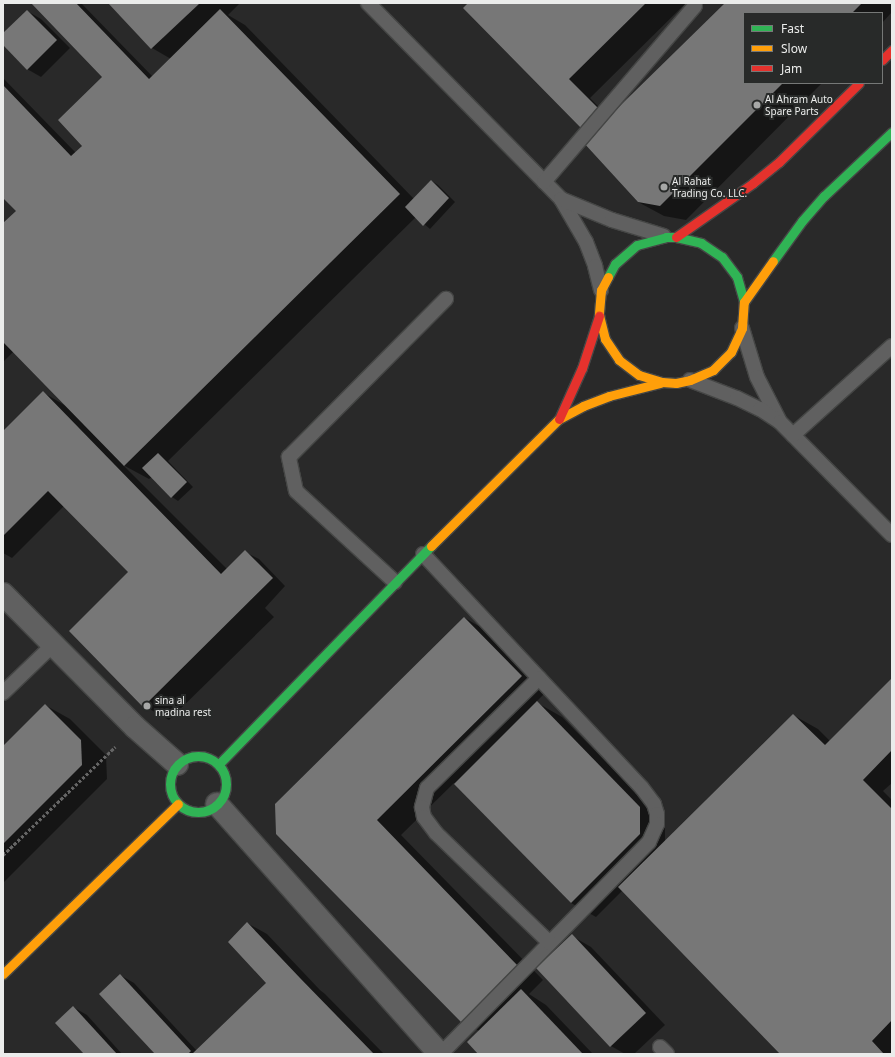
<!DOCTYPE html>
<style>
body{margin:0}
#map{position:relative;width:895px;height:1057px;overflow:hidden;background:#292929;font-family:"Noto Sans",sans-serif}
div>[style]{position:absolute}
.shadow>*{inset:0;background:#0007}
.building>*{inset:0;background:#777}
.path>*{height:2.5px;margin-top:-1.25px;transform-origin:0;background:repeating-linear-gradient(90deg,#656565 0 3px,transparent 0 5px)}
.roads{filter:drop-shadow(1px 0 #454645) drop-shadow(-1px 0 #454645) drop-shadow(0 1px #454645) drop-shadow(0 -1px #454645)}
.lane>*{height:14px;margin:-7px;padding:0 7px;transform-origin:7px;border-radius:7px;background:#606060}
.street>*{height:22px;margin:-11px;padding:0 11px;transform-origin:11px;border-radius:11px;background:#606060}
.fast>*{height:9px;margin:-4.5px;padding:0 4.5px;transform-origin:4.5px;border-radius:4.5px;background:#30b455}
.fast>.ring{margin:-4.5px;padding:0;box-sizing:content-box;background:none;border:9px solid #30b455;border-radius:50%}
.slow>*{height:9px;margin:-4.5px;padding:0 4.5px;transform-origin:4.5px;border-radius:4.5px;background:#ff9f0a}
.jam>*{height:9px;margin:-4.5px;padding:0 4.5px;transform-origin:4.5px;border-radius:4.5px;background:#e5322d}
.dots>*{width:11px;height:11px;translate:-50% -50%;box-sizing:border-box;border:2px solid #282a29;border-radius:50%}
span{translate:-50% -50%;white-space:nowrap;text-align:center;line-height:1.15;-webkit-text-stroke:4px #282a29;paint-order:stroke}
.poi-label{font-size:10px;color:#ebeceb}
.left{translate:0 -50%;text-align:left}
.frame{position:absolute;inset:0;border:4px solid #ebeceb;pointer-events:none}
.legend{position:absolute;left:743px;top:12px;width:140px;height:72px;box-sizing:border-box;background:#282a29;border:1px solid #767877;margin:0;padding:5px 7px;list-style:none;font-size:12px;color:#ebeceb}
.legend li{display:flex;align-items:center;gap:8px;height:20px}
.legend b{width:20px;border:1px solid #767877}
</style>
<div id="map">
<div class="shadow">
<div style="clip-path:polygon(32px 3px,81px 3px,153px 77px,171px 59px,152px 48px,110px 3px,240px 3px,228px 15px,245px 25px,414px 199px,432px 181px,438px 185px,455px 202px,430px 229px,416px 217px,168px 461px,193px 487px,178px 501px,172px 497px,152px 477px,149px 479px,123px 465px,227px 569px,245px 552px,259px 559px,285px 586px,265px 608px,274px 617px,169px 720px,144px 706px,129px 572px,64px 506px,12px 558px,3px 553px,3px 433px,44px 393px,66px 406px,14px 351px,3px 362px,3px 224px,17px 211px,3px 196px,3px 78px,76px 153px,83px 145px,104px 77px)"></div>
<div style="clip-path:polygon(470px 3px,686px 3px,590px 98px,605px 113px,588px 131px,581px 127px)"></div>
<div style="clip-path:polygon(726px 3px,892px 3px,892px 12px,882px 23px,882px 13px,744px 13px,744px 83px,822px 83px,686px 220px,664px 216px,638px 202px)"></div>
<div style="clip-path:polygon(27px 11px,41px 19px,70px 48px,41px 77px,27px 69px,3px 44px,3px 35px)"></div>
<div style="clip-path:polygon(465px 618px,489px 632px,547px 691px,536px 702px,562px 717px,665px 822px,665px 842px,793px 715px,818px 729px,830px 741px,892px 679px,892px 783px,883px 791px,892px 800px,892px 1054px,781px 1054px,623px 890px,596px 917px,571px 903px,454px 783px,401px 835px,543px 980px,529px 994px,546px 1005px,593px 1054px,479px 1054px,479px 1031px,462px 1021px,277px 834px)"></div>
<div style="clip-path:polygon(45px 705px,70px 719px,106px 755px,107px 779px,3px 883px,3px 747px)"></div>
<div style="clip-path:polygon(247px 923px,267px 934px,320px 990px,325px 994px,384px 1054px,157px 1054px,120px 975px,134px 983px,197px 1051px,267px 983px)"></div>
<div style="clip-path:polygon(572px 936px,591px 947px,665px 1025px,634px 1054px,625px 1054px,611px 1046px)"></div>
<div style="clip-path:polygon(73px 1007px,87px 1015px,122px 1054px,85px 1054px)"></div>
</div>
<div class="building">
<div style="clip-path:polygon(31px 3px,76px 3px,149px 79px,220px 9px,400px 194px,124px 466px,3px 342px,3px 223px,16px 211px,3px 198px,3px 85px,71px 156px,82px 146px,58px 120px,102px 77px)"></div>
<div style="clip-path:polygon(108px 3px,200px 3px,151px 49px)"></div>
<div style="clip-path:polygon(468px 3px,646px 3px,569px 79px,599px 109px,581px 128px,463px 8px)"></div>
<div style="clip-path:polygon(725px 3px,862px 3px,852px 13px,744px 13px,744px 83px,783px 83px,660px 206px,638px 202px,583px 142px)"></div>
<div style="clip-path:polygon(27px 10px,57px 40px,27px 70px,3px 45px,3px 33px)"></div>
<div style="clip-path:polygon(431px 180px,449px 198px,423px 226px,405px 207px)"></div>
<div style="clip-path:polygon(43px 391px,221px 574px,245px 550px,273px 578px,143px 707px,69px 631px,128px 572px,48px 491px,3px 536px,3px 431px)"></div>
<div style="clip-path:polygon(158px 453px,187px 482px,171px 498px,142px 468px)"></div>
<div style="clip-path:polygon(464px 617px,522px 676px,377px 820px,518px 966px,461px 1022px,276px 834px,275px 804px)"></div>
<div style="clip-path:polygon(892px 678px,892px 750px,863px 780px,892px 809px,892px 1020px,872px 1041px,884px 1054px,780px 1054px,618px 887px,793px 714px,825px 745px)"></div>
<div style="clip-path:polygon(537px 701px,640px 807px,640px 834px,571px 903px,454px 784px)"></div>
<div style="clip-path:polygon(45px 704px,81px 740px,82px 765px,3px 844px,3px 746px)"></div>
<div style="clip-path:polygon(247px 922px,300px 978px,374px 1054px,192px 1054px,266px 983px,228px 942px)"></div>
<div style="clip-path:polygon(572px 934px,646px 1013px,610px 1047px,536px 968px)"></div>
<div style="clip-path:polygon(120px 974px,191px 1051px,188px 1054px,155px 1054px,99px 994px)"></div>
<div style="clip-path:polygon(521px 989px,583px 1054px,478px 1054px,467px 1042px)"></div>
<div style="clip-path:polygon(73px 1006px,117px 1054px,84px 1054px,55px 1023px)"></div>
</div>
<div class="path">
<div style="left:3px;top:855px;width:156px;rotate:-44deg"></div>
</div>
<div class="roads">
<div class="lane">
<div style="left:368px;top:3px;width:275px;rotate:45.4deg"></div>
<div style="left:561px;top:199px;width:50px;rotate:59.8deg"></div>
<div style="left:586px;top:242px;width:26px;rotate:69deg"></div>
<div style="left:595px;top:266px;width:25px;rotate:76deg"></div>
<div style="left:544px;top:182px;width:232px;rotate:-49.4deg"></div>
<div style="left:561px;top:199px;width:55px;rotate:22.4deg"></div>
<div style="left:612px;top:220px;width:54px;rotate:17.1deg"></div>
<div style="left:742px;top:328px;width:51px;rotate:73deg"></div>
<div style="left:757px;top:377px;width:48px;rotate:62.9deg"></div>
<div style="left:690px;top:380px;width:50px;rotate:21deg"></div>
<div style="left:737px;top:398px;width:25px;rotate:26deg"></div>
<div style="left:760px;top:409px;width:24px;rotate:33deg"></div>
<div style="left:780px;top:422px;width:159px;rotate:45.3deg"></div>
<div style="left:793px;top:435px;width:133px;rotate:-42deg"></div>
<div style="left:423px;top:554px;width:320px;rotate:46.9deg"></div>
<div style="left:642px;top:788px;width:20px;rotate:53deg"></div>
<div style="left:654px;top:804px;width:10px;rotate:73deg"></div>
<div style="left:657px;top:814px;width:10px;rotate:90deg"></div>
<div style="left:657px;top:824px;width:20px;rotate:114deg"></div>
<div style="left:649px;top:842px;width:297px;rotate:134.5deg"></div>
<div style="left:395px;top:582px;width:134px;rotate:-137.4deg"></div>
<div style="left:296px;top:491px;width:35px;rotate:-102deg"></div>
<div style="left:289px;top:457px;width:223px;rotate:-45.2deg"></div>
<div style="left:539px;top:678px;width:157px;rotate:135.5deg"></div>
<div style="left:427px;top:788px;width:20px;rotate:105deg"></div>
<div style="left:422px;top:807px;width:10px;rotate:79deg"></div>
<div style="left:424px;top:817px;width:20px;rotate:53deg"></div>
<div style="left:436px;top:833px;width:158px;rotate:44deg"></div>
<div style="left:3px;top:693px;width:71px;rotate:-43.9deg"></div>
<div style="left:660px;top:1047px;width:10px;rotate:45deg"></div>
</div>
<div class="street">
<div style="left:3px;top:594px;width:187px;rotate:45.2deg"></div>
<div style="left:135px;top:727px;width:56px;rotate:41.4deg"></div>
<div style="left:217px;top:804px;width:335px;rotate:48.3deg"></div>
</div>
<div class="fast">
<div style="left:773px;top:261px;width:49px;rotate:-54.1deg"></div>
<div style="left:802px;top:221px;width:33px;rotate:-49deg"></div>
<div style="left:824px;top:196px;width:93px;rotate:-43.3deg"></div>
<div style="left:608px;top:277px;width:15px;rotate:-62deg"></div>
<div style="left:615px;top:264px;width:29px;rotate:-41deg"></div>
<div style="left:637px;top:245px;width:30px;rotate:-15deg"></div>
<div style="left:666px;top:237px;width:10px"></div>
<div style="left:676px;top:237px;width:26px;rotate:13deg"></div>
<div style="left:701px;top:243px;width:25px;rotate:34deg"></div>
<div style="left:722px;top:257px;width:25px;rotate:53deg"></div>
<div style="left:737px;top:277px;width:26px;rotate:74deg"></div>
<div class="ring" style="left:170px;top:756px;width:47px;height:47px"></div>
<div style="left:219px;top:764px;width:304px;rotate:-45.8deg"></div>
</div>
<div class="slow">
<div style="left:608px;top:277px;width:15px;rotate:118deg"></div>
<div style="left:601px;top:290px;width:25px;rotate:95deg"></div>
<div style="left:599px;top:315px;width:25px;rotate:76deg"></div>
<div style="left:605px;top:339px;width:25px;rotate:56deg"></div>
<div style="left:619px;top:360px;width:25px;rotate:37deg"></div>
<div style="left:639px;top:375px;width:24px;rotate:17deg"></div>
<div style="left:662px;top:382px;width:14px;rotate:4deg"></div>
<div style="left:676px;top:383px;width:14px;rotate:-12deg"></div>
<div style="left:690px;top:380px;width:25px;rotate:-23deg"></div>
<div style="left:713px;top:370px;width:25px;rotate:-45deg"></div>
<div style="left:731px;top:352px;width:26px;rotate:-65deg"></div>
<div style="left:742px;top:328px;width:26px;rotate:-86deg"></div>
<div style="left:744px;top:302px;width:50px;rotate:-54.7deg"></div>
<div style="left:431px;top:546px;width:180px;rotate:-44.8deg"></div>
<div style="left:559px;top:419px;width:27px;rotate:-28deg"></div>
<div style="left:583px;top:406px;width:28px;rotate:-21deg"></div>
<div style="left:609px;top:396px;width:53px;rotate:-14.3deg"></div>
<div style="left:3px;top:974px;width:244px;rotate:-44.2deg"></div>
</div>
<div class="jam">
<div style="left:882px;top:60px;width:14px;rotate:-45deg"></div>
<div style="left:676px;top:237px;width:94px;rotate:-35deg"></div>
<div style="left:753px;top:183px;width:33px;rotate:-39deg"></div>
<div style="left:779px;top:162px;width:112px;rotate:-44.6deg"></div>
<div style="left:559px;top:419px;width:56px;rotate:-65.7deg"></div>
<div style="left:582px;top:368px;width:55px;rotate:-71.9deg"></div>
</div>
</div>
<div class="dots">
<div style="left:757px;top:105px;background:#a7a8a7"></div>
<div style="left:664px;top:187px;background:#a7a8a7"></div>
<div style="left:147px;top:706px;background:#a7a8a7"></div>
</div>
<div class="poi-label">
<span class="left" style="left:765px;top:105px">Al Ahram Auto<br>Spare Parts</span>
<span class="left" style="left:672px;top:187px">Al Rahat<br>Trading Co. LLC.</span>
<span class="left" style="left:155px;top:706px">sina al<br>madina rest</span>
</div>
<div class="frame"></div>
<ul class="legend">
<li><b style="height:5px;background:#30b455"></b>Fast</li>
<li><b style="height:5px;background:#ff9f0a"></b>Slow</li>
<li><b style="height:5px;background:#e5322d"></b>Jam</li>
</ul>
</div>
